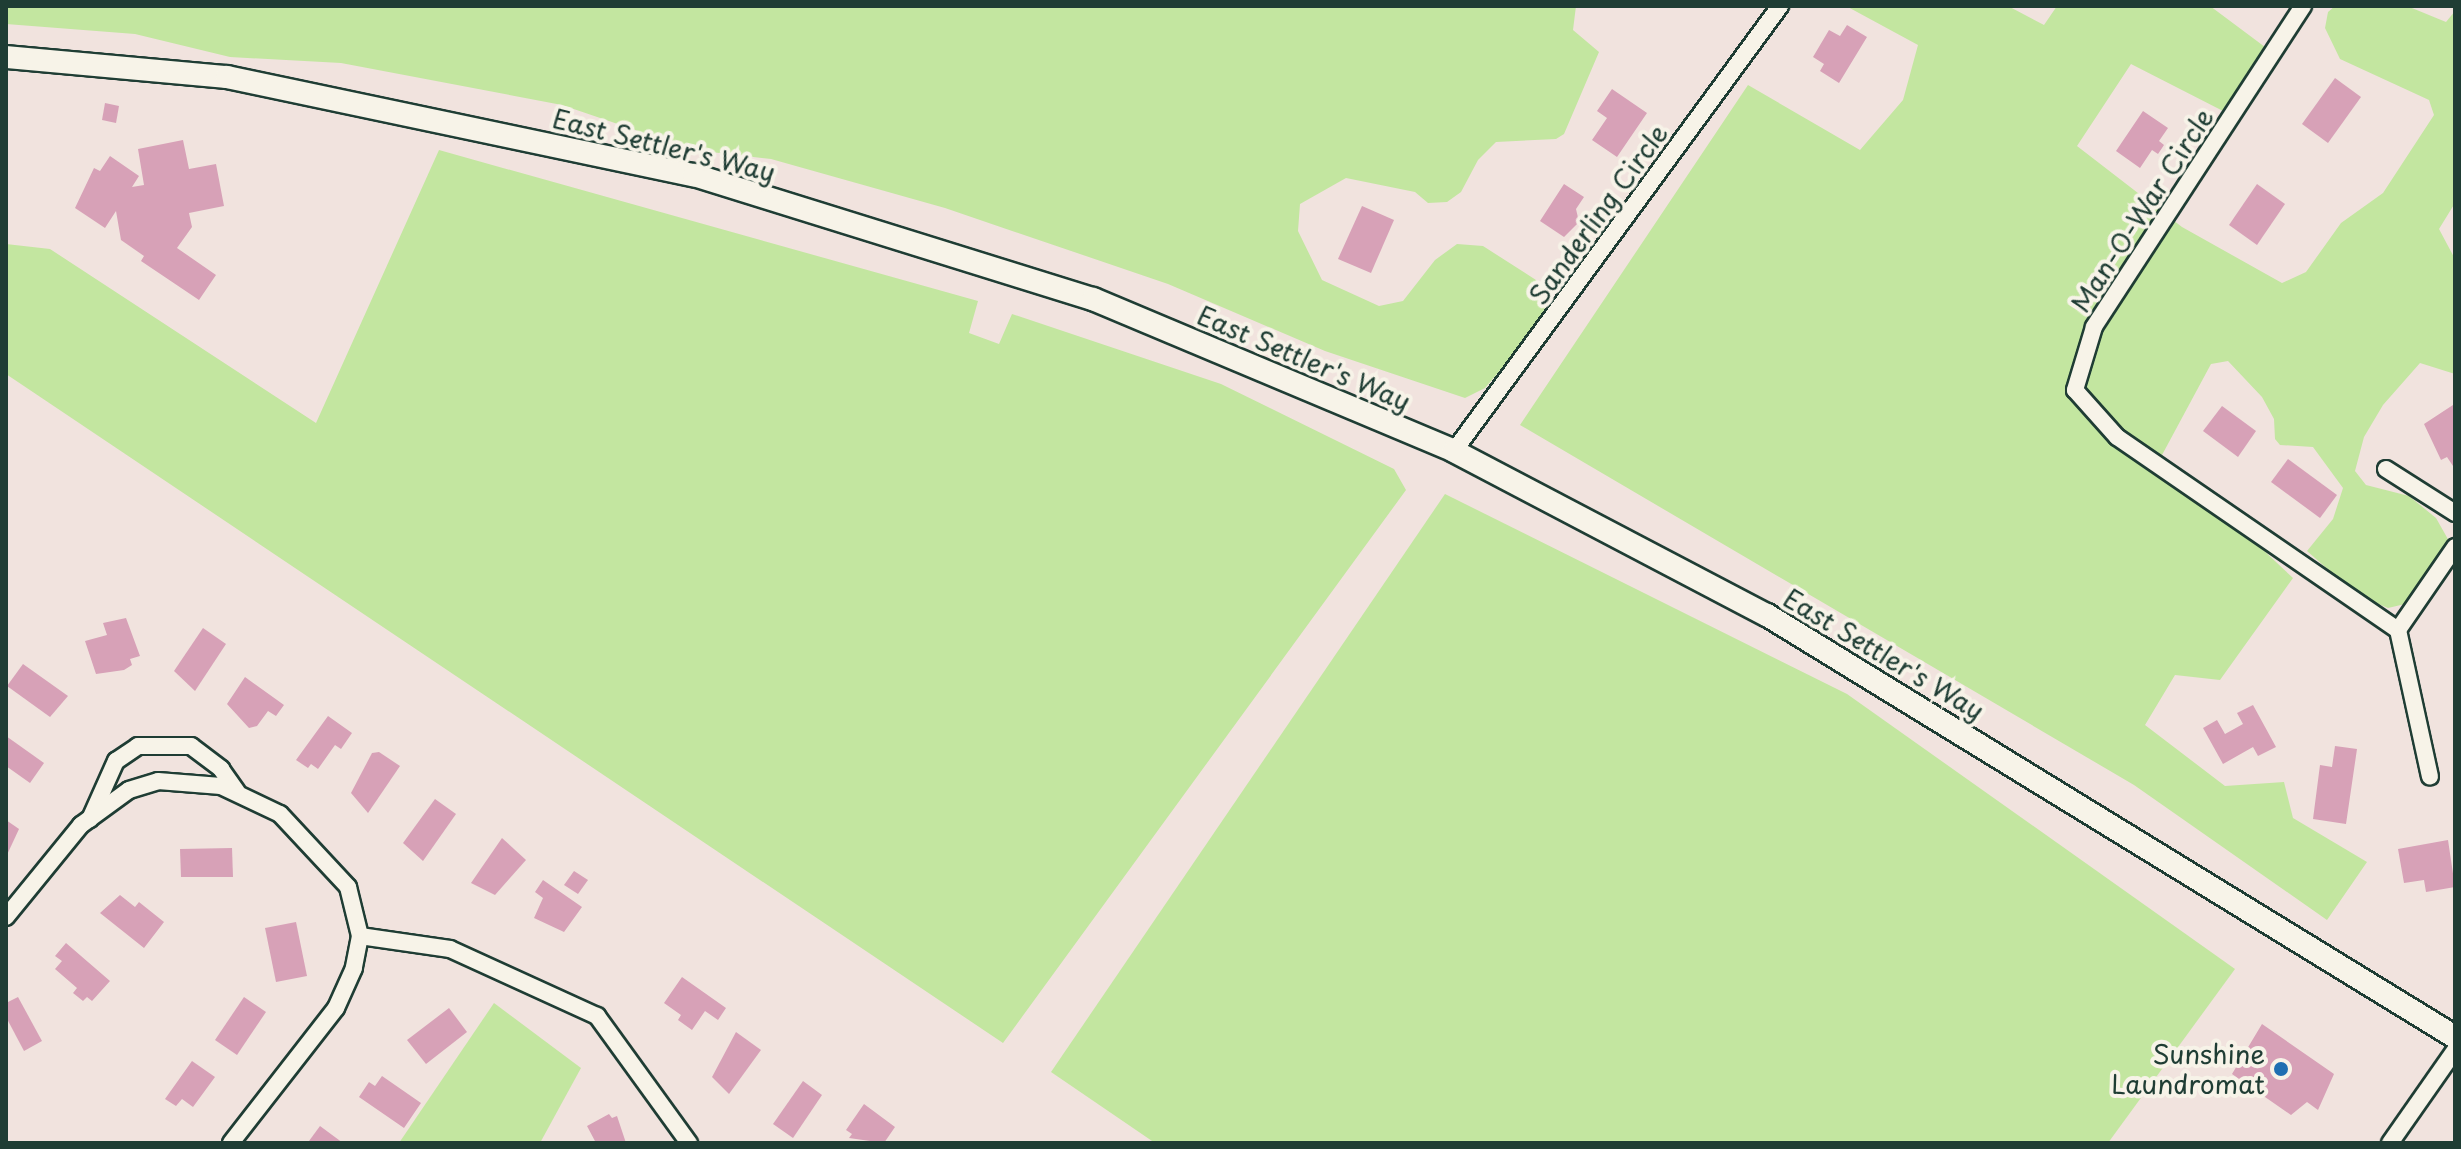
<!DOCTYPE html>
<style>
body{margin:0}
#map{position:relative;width:2461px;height:1149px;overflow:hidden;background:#f1e3de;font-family:"Playpen Sans",sans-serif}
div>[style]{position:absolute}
.green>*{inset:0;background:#c3e6a0}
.building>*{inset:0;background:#d7a1b7}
.roads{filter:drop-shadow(2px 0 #1f3d34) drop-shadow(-2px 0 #1f3d34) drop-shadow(0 2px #1f3d34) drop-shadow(0 -2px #1f3d34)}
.minor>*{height:16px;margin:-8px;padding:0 8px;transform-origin:8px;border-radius:8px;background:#f7f3e8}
.secondary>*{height:22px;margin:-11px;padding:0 11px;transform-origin:11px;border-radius:11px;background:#f7f3e8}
.dots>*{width:22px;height:22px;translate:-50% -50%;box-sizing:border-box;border:4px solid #f7f3e8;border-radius:50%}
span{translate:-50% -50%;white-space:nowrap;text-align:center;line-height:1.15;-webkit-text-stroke:8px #f7f3e8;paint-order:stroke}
.street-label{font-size:26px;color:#1f3d34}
.poi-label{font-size:26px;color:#1f3d34}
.right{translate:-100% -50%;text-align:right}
.frame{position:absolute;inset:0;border:8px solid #1f3d34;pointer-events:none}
</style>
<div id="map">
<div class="green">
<div style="clip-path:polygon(6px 6px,1576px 6px,1573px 30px,1599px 52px,1564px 134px,1556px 139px,1496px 142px,1478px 160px,1461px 192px,1447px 202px,1428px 203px,1415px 192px,1346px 178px,1300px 204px,1298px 231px,1322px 280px,1379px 306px,1403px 301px,1435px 260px,1457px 244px,1483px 246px,1536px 280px,1547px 303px,1537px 327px,1485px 388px,1465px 398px,1325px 351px,1168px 284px,945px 208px,771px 159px,694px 150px,562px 105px,341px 63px,230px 57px,135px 34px,6px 24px)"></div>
<div style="clip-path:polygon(1846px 6px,2008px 6px,2044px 25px,2057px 6px,2210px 6px,2269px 50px,2236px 100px,2223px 111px,2131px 64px,2077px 146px,2182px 227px,2282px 283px,2306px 272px,2341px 223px,2383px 193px,2434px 115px,2429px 100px,2340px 59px,2325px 28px,2328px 12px,2335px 6px,2407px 6px,2446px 22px,2455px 11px,2455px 203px,2439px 229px,2455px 259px,2455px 374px,2420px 363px,2383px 405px,2364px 437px,2355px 471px,2366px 485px,2409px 496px,2436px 518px,2449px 541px,2438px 574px,2405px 604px,2388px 608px,2357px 595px,2307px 551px,2333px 519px,2343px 488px,2313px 447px,2280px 445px,2275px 439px,2274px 419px,2262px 397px,2228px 361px,2211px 364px,2162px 455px,2293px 578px,2220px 680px,2175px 675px,2145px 725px,2225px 786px,2284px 782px,2293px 818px,2367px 862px,2327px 920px,2134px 785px,1520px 425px,1748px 85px,1860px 150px,1903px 100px,1918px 45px)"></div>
<div style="clip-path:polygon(439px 150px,978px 301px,969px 333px,999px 344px,1012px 314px,1221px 384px,1394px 469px,1406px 490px,1003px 1043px,6px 374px,6px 244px,50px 249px,316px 423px)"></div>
<div style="clip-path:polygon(1445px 494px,1847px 694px,2235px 969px,2108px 1143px,1155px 1143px,1051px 1072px)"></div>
<div style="clip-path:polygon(494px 1003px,581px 1068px,540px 1143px,399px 1143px)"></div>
</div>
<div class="building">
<div style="clip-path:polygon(1847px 25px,1867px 37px,1839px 83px,1820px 71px,1824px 64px,1813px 57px,1829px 30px,1840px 36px)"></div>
<div style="clip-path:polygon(2335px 78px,2361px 97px,2328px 143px,2302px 124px)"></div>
<div style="clip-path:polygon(1612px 89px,1647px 113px,1617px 157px,1592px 140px,1607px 118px,1597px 111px)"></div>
<div style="clip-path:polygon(105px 103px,119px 106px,116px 123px,102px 120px)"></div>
<div style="clip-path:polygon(2143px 111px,2168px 128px,2159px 141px,2164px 145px,2158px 154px,2152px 150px,2140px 168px,2116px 151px)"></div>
<div style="clip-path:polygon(183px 140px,189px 169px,216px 164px,224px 206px,189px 213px,192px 227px,177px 248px,216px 275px,199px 300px,141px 261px,144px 256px,121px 240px,116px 211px,105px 228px,75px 208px,94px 168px,100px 171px,110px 156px,139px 176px,132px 187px,144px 185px,138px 149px)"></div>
<div style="clip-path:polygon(1564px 184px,1584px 197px,1576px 209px,1579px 222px,1564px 237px,1540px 221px)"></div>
<div style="clip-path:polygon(2257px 184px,2285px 204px,2257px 245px,2229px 225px)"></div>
<div style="clip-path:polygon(1362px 206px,1394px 220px,1371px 273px,1338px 259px)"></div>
<div style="clip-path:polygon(2453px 405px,2455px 407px,2455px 469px,2447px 457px,2441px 460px,2424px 424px)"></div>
<div style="clip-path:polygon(2222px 406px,2256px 431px,2238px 457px,2203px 431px)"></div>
<div style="clip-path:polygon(2288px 459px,2337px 495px,2320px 518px,2271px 482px)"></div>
<div style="clip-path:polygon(126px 618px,140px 656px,130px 659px,132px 665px,124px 670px,96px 674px,85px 641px,107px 635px,103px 623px)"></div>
<div style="clip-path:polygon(203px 628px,226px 644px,195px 691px,174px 671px)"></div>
<div style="clip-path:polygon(23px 664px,68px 696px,50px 717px,7px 686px)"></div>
<div style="clip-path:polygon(245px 677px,284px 705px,276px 716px,268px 711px,257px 726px,249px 728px,227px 704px)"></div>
<div style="clip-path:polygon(2253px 705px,2276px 747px,2258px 756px,2253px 747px,2223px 764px,2203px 728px,2217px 720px,2225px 734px,2243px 724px,2237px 713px)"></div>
<div style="clip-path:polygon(328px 716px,352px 733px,341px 749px,335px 745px,318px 769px,311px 764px,308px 768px,296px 760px)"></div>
<div style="clip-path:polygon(6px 736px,44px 763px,30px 783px,6px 766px)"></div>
<div style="clip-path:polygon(2335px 746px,2357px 749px,2346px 824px,2313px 819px,2320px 765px,2332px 767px)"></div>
<div style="clip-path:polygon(379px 752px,400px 766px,368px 813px,351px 793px,372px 753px)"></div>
<div style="clip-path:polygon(435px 799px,456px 814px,423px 861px,403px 843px)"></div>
<div style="clip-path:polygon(6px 820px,19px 829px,6px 857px)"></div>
<div style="clip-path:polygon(502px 838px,526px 860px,495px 895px,471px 883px)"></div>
<div style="clip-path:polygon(2448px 840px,2455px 887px,2426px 892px,2424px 880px,2404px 883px,2398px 849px)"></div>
<div style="clip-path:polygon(232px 848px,233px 877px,181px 877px,180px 849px)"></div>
<div style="clip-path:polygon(574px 871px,588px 880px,578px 894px,564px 885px)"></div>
<div style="clip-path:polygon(543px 880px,582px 907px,564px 932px,534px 918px,543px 898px,535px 892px)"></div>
<div style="clip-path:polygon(120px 895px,135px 907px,139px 902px,164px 922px,144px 948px,100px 913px)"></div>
<div style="clip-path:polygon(296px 922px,307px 976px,276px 982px,265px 928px)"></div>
<div style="clip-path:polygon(66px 943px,110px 981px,92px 1001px,87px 997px,83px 1001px,73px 993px,77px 988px,55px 969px,62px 961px,55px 956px)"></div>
<div style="clip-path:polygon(682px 977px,726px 1008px,718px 1020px,705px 1011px,692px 1030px,678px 1020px,681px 1015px,664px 1003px)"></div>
<div style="clip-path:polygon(18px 997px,42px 1041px,24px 1051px,6px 1017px,6px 1003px)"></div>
<div style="clip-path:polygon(244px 997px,266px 1012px,237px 1055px,215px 1040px)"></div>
<div style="clip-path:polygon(449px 1008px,467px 1032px,426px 1064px,407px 1040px)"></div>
<div style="clip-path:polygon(2262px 1024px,2334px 1074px,2318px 1110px,2307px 1102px,2291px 1115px,2232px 1074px)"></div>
<div style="clip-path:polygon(736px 1032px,761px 1050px,729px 1094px,712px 1077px)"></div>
<div style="clip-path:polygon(192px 1061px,215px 1077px,193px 1107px,182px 1099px,176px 1106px,165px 1099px)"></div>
<div style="clip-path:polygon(382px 1076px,421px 1103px,404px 1128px,359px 1097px,369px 1082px,375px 1086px)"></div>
<div style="clip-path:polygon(803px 1081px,822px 1095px,793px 1138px,773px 1124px)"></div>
<div style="clip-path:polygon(864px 1104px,895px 1127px,884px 1143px,849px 1138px,852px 1134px,846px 1130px)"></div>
<div style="clip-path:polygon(609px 1114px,612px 1118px,617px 1116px,626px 1143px,596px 1143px,587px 1126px)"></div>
<div style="clip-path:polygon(320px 1126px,343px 1143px,309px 1141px)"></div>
</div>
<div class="roads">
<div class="minor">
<div style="left:2303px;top:6px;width:383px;rotate:123.1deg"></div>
<div style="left:2094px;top:327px;width:66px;rotate:106.8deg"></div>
<div style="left:2075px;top:390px;width:63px;rotate:48.2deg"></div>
<div style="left:2117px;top:437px;width:341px;rotate:34.5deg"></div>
<div style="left:2398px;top:630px;width:150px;rotate:77.7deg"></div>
<div style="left:1454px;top:451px;width:552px;rotate:-53.77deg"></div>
<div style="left:2386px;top:469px;width:82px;rotate:32.5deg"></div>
<div style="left:2398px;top:630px;width:101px;rotate:-55.5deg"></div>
<div style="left:90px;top:819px;width:64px;rotate:-65.9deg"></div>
<div style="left:116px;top:761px;width:27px;rotate:-34deg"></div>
<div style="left:138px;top:746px;width:53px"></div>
<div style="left:191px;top:746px;width:38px;rotate:37deg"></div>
<div style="left:221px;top:769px;width:28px;rotate:55deg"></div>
<div style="left:6px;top:917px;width:119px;rotate:-50.8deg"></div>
<div style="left:81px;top:825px;width:59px;rotate:-36.1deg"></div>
<div style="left:129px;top:790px;width:30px;rotate:-17deg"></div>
<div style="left:158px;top:781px;width:63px;rotate:4.5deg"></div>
<div style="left:221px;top:786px;width:65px;rotate:25.4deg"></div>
<div style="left:280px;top:814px;width:100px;rotate:47deg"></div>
<div style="left:348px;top:887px;width:50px;rotate:76.2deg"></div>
<div style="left:360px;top:936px;width:33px;rotate:101deg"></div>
<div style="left:354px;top:968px;width:44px;rotate:114.2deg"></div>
<div style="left:336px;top:1008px;width:171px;rotate:127.9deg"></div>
<div style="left:360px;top:936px;width:91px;rotate:8.2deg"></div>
<div style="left:450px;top:949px;width:162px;rotate:24.5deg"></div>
<div style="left:597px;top:1016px;width:157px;rotate:54.1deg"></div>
<div style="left:2390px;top:1143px;width:113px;rotate:-55deg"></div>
</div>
<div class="secondary">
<div style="left:6px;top:57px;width:222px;rotate:5.2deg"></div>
<div style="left:227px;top:77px;width:477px;rotate:11.9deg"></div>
<div style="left:694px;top:175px;width:418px;rotate:17.3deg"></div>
<div style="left:1093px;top:299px;width:392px;rotate:22.8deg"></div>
<div style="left:1454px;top:451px;width:353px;rotate:27.7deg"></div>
<div style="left:1767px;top:615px;width:807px;rotate:31.52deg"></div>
</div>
</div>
<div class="dots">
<div style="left:2281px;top:1069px;background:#1f6fb2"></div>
</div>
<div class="street-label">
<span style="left:664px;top:145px;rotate:14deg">East Settler's Way</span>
<span style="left:2142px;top:210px;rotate:-57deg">Man-O-War Circle</span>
<span style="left:1598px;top:214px;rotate:-54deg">Sanderling Circle</span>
<span style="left:1304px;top:358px;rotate:23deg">East Settler's Way</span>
<span style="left:1884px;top:654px;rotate:31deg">East Settler's Way</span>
</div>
<div class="poi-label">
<span class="right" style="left:2265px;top:1069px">Sunshine<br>Laundromat</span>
</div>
<div class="frame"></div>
</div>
